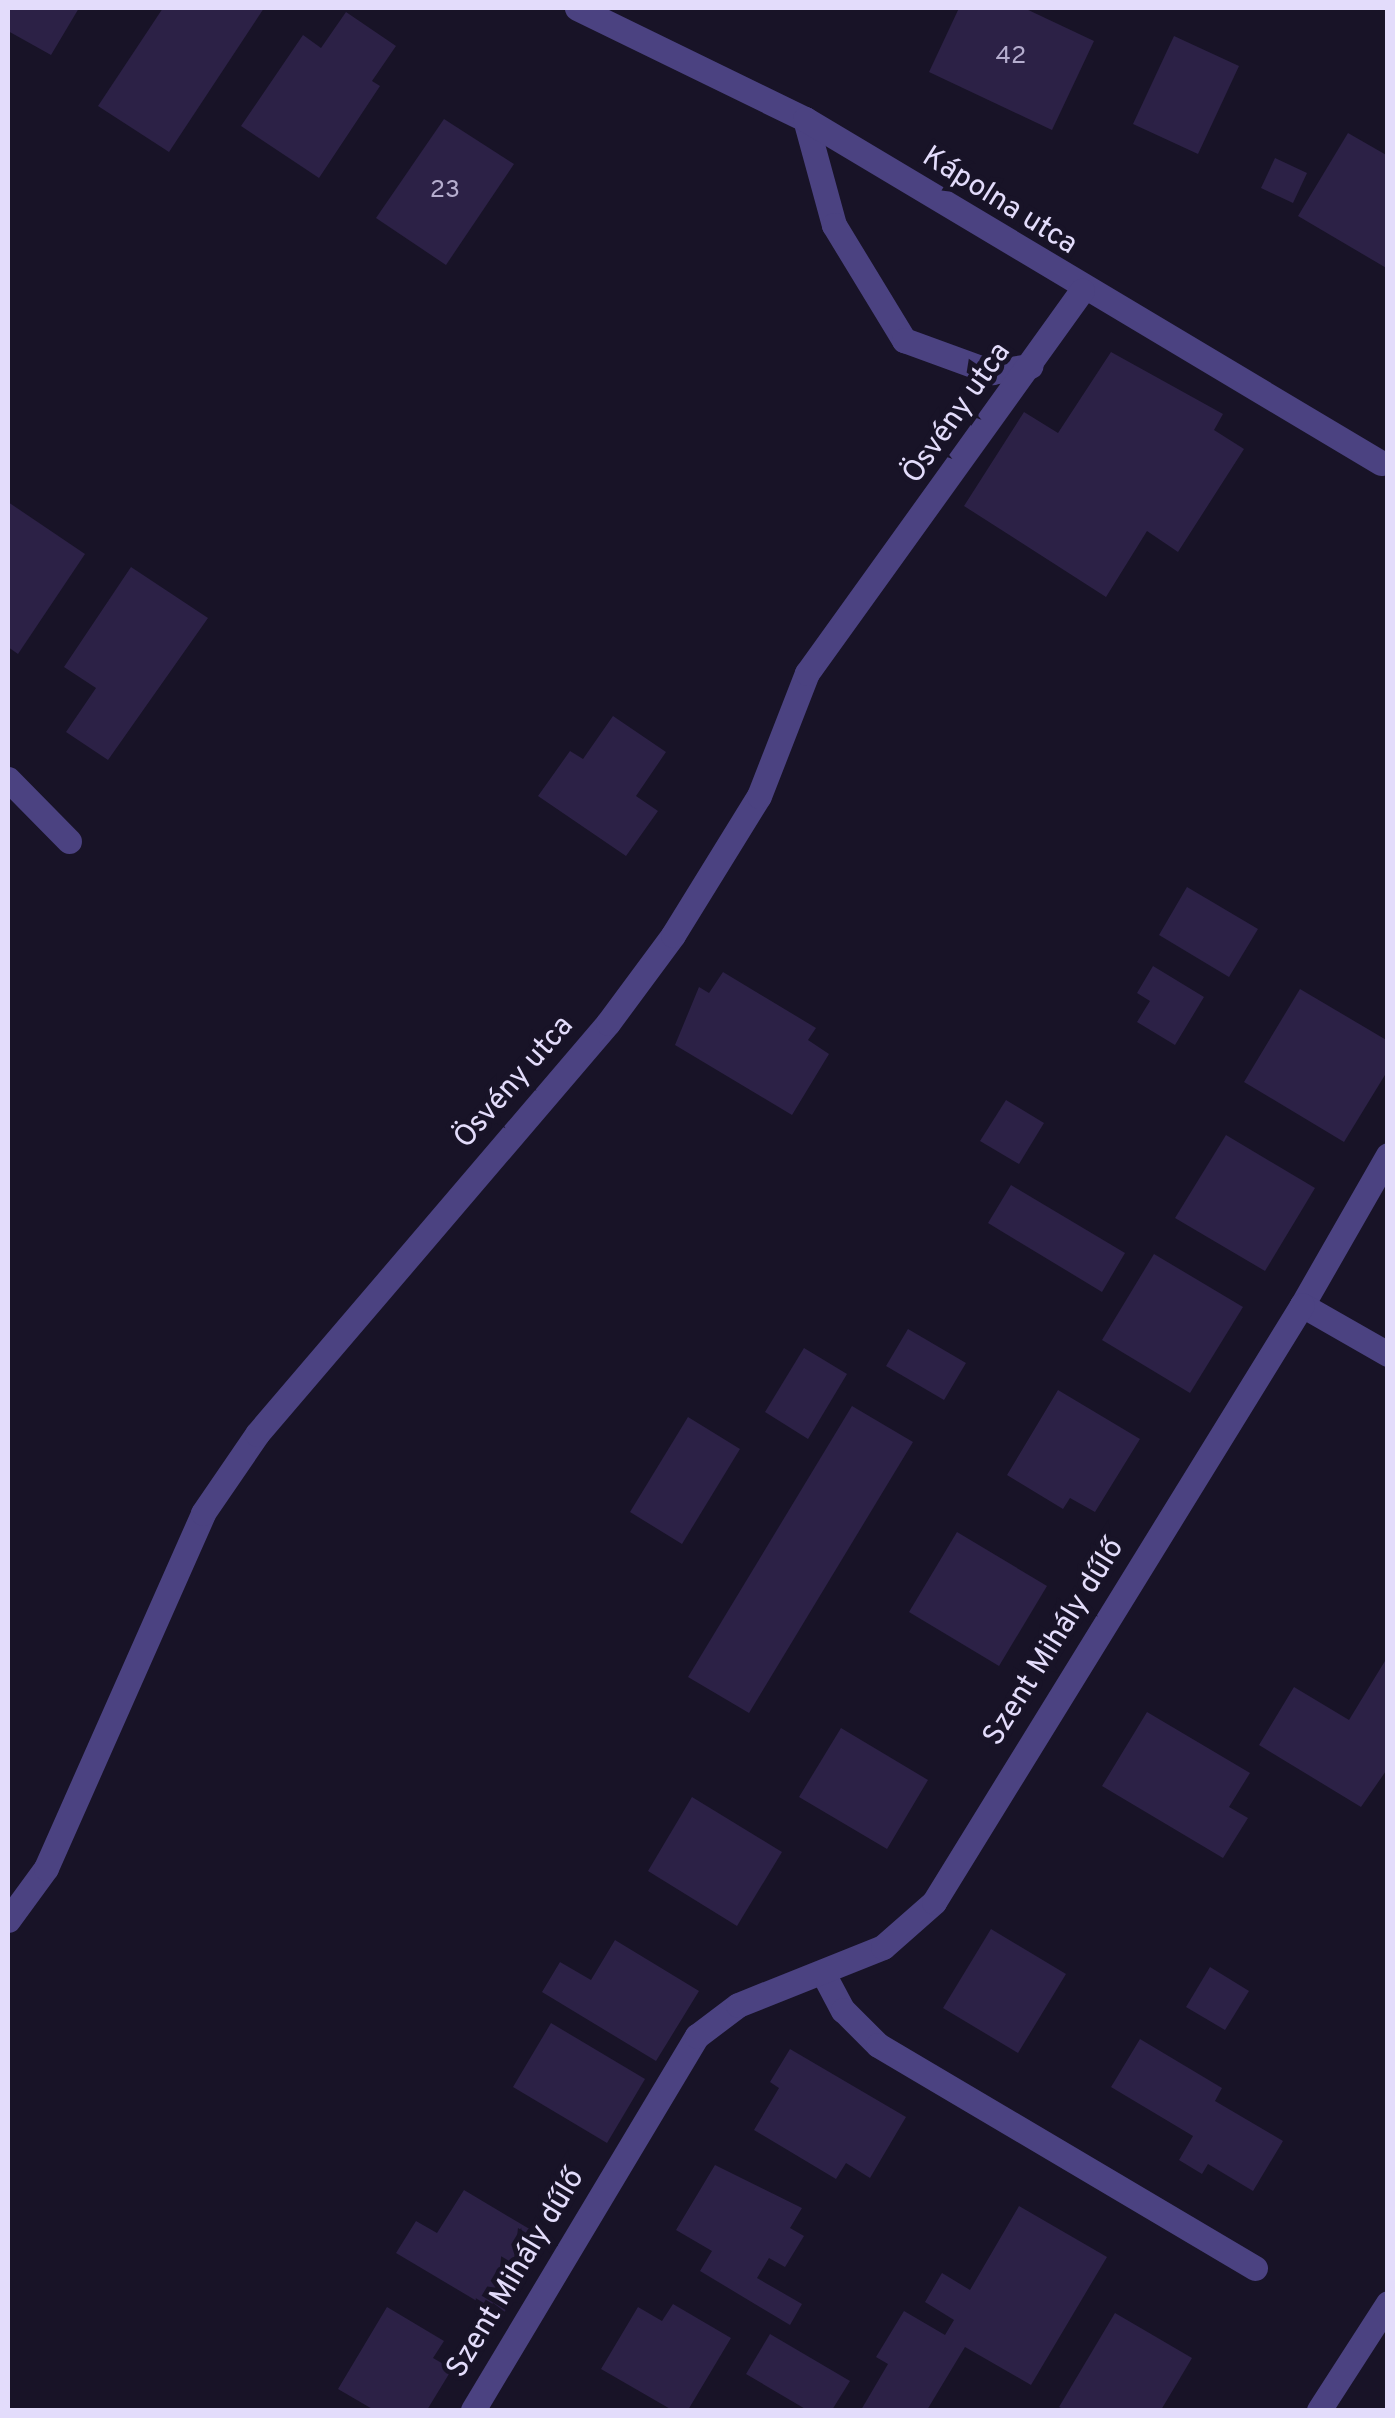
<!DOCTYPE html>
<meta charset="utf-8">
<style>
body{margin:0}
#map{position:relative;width:1395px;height:2418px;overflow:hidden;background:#181327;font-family:Overpass,sans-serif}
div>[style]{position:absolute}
.building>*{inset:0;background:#2c2146}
.service>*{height:25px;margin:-12.5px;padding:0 12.5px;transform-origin:12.5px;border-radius:12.5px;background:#4b4281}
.minor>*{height:25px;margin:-12.5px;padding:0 12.5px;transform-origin:12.5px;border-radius:12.5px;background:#4b4281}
span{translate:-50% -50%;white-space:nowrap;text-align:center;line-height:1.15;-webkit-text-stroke:10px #181327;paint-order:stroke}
.number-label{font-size:25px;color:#b5adce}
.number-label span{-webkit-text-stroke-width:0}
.street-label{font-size:30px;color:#e3dcfb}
.frame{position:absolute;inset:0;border:10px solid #e3dcfb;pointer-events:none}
</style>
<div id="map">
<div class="building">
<div style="clip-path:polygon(8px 8px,79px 8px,51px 55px,8px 31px)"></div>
<div style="clip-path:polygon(163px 8px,264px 8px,169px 152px,98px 106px)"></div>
<div style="clip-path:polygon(959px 8px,1024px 8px,1094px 41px,1052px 130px,929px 72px)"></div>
<div style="clip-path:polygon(346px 12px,396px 46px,372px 81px,380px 86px,319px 178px,241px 126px,303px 35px,321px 48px)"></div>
<div style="clip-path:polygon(1174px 36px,1239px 66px,1198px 154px,1133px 124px)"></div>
<div style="clip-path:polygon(444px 119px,514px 164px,446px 265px,376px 218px)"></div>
<div style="clip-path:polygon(1348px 133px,1388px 156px,1388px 269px,1298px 216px)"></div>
<div style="clip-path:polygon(1275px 158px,1307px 173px,1293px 203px,1261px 188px)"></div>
<div style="clip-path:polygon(1111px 352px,1223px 414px,1214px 430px,1244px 449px,1178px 552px,1147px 531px,1106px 597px,964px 506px,1024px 412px,1058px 433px)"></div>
<div style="clip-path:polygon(8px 502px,85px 554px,18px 654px,8px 647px)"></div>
<div style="clip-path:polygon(131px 567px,208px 618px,108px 760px,66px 732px,96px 688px,64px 667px)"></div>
<div style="clip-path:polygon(613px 716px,666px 752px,636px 796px,658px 811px,626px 856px,538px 796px,570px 751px,583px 759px)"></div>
<div style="clip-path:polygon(1187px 887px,1258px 929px,1229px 977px,1159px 935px)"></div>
<div style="clip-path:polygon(1153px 966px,1204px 997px,1175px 1045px,1137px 1022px,1150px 1001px,1137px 993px)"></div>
<div style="clip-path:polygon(723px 972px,816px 1028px,808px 1040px,829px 1054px,792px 1115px,675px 1045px,699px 987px,709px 993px)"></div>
<div style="clip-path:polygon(1300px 989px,1388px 1041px,1388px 1070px,1344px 1142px,1244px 1082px)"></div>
<div style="clip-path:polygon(1006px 1100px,1044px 1123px,1019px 1164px,980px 1141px)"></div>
<div style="clip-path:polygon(1226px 1135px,1315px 1188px,1265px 1271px,1175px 1218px)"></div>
<div style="clip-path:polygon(1011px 1185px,1125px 1253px,1102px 1292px,988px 1223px)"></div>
<div style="clip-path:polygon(1154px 1254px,1243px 1307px,1190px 1393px,1102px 1340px)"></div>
<div style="clip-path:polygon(908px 1329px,966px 1363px,944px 1400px,886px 1366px)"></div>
<div style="clip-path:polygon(804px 1348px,847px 1374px,808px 1439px,765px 1412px)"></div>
<div style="clip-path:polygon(1058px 1390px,1140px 1439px,1095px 1512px,1070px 1498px,1063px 1509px,1007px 1475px)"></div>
<div style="clip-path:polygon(852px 1406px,913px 1442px,749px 1713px,688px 1677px)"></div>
<div style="clip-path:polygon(688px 1417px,740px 1449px,682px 1544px,630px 1512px)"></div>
<div style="clip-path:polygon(957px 1532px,1047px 1586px,999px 1666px,909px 1612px)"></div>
<div style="clip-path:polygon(1388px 1656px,1388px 1768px,1361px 1807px,1259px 1745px,1294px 1687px,1349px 1720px)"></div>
<div style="clip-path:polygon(1147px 1712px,1250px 1773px,1229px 1807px,1248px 1818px,1223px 1858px,1102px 1786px)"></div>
<div style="clip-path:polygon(841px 1728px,928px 1780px,887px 1849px,799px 1797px)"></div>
<div style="clip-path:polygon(692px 1797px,782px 1852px,737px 1926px,648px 1871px)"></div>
<div style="clip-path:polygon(991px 1929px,1066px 1974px,1018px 2053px,943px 2008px)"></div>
<div style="clip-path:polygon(615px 1940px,699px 1991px,656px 2061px,542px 1992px,560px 1962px,591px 1980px)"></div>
<div style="clip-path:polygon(1210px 1967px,1249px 1991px,1225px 2030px,1186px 2007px)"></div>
<div style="clip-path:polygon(551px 2023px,645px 2079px,607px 2143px,513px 2087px)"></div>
<div style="clip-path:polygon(1140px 2039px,1222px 2088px,1215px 2101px,1283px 2141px,1253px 2191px,1208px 2164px,1202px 2174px,1179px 2160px,1193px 2136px,1111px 2087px)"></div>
<div style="clip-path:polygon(790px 2049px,906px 2117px,870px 2178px,846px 2163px,836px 2179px,754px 2130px,779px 2088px,770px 2082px)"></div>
<div style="clip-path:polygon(715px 2165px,802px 2208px,790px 2228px,804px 2236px,785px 2267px,769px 2258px,757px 2278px,802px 2304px,790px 2325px,700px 2271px,712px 2251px,676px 2230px)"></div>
<div style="clip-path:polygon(464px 2190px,548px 2240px,502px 2316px,396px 2253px,416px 2221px,437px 2233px)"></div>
<div style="clip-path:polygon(1019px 2206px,1107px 2257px,1031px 2385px,965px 2347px,927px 2410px,861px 2410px,888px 2364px,876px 2357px,904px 2311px,945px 2335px,954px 2320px,925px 2302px,942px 2273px,970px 2290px)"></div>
<div style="clip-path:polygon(673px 2304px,731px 2338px,688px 2410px,672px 2410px,601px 2369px,638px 2307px,662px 2321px)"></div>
<div style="clip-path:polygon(387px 2307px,444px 2341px,433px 2358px,452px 2369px,427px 2410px,374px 2410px,338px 2389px)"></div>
<div style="clip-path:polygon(1115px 2313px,1192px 2358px,1161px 2410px,1065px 2410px,1059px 2407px)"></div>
<div style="clip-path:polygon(770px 2334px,850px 2381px,832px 2410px,807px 2410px,746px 2374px)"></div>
</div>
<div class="service">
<div style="left:805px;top:119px;width:110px;rotate:74.7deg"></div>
<div style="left:834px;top:225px;width:135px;rotate:58.7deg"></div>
<div style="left:904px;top:340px;width:94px;rotate:20deg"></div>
<div style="left:992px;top:372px;width:39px;rotate:-9deg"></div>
</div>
<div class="minor">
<div style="left:577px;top:8px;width:254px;rotate:26deg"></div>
<div style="left:805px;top:119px;width:671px;rotate:30.85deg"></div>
<div style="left:8px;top:779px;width:87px;rotate:45.5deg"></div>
<div style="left:1388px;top:1155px;width:173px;rotate:119.8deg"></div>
<div style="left:1302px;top:1305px;width:99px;rotate:29.7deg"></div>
<div style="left:8px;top:1920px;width:64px;rotate:-53.8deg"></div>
<div style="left:46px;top:1868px;width:388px;rotate:-66.1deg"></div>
<div style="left:203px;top:1513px;width:96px;rotate:-55.6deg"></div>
<div style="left:257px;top:1434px;width:540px;rotate:-49.5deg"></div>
<div style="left:608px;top:1023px;width:109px;rotate:-53.5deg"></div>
<div style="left:673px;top:935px;width:163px;rotate:-58.3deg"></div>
<div style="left:759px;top:796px;width:132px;rotate:-68.7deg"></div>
<div style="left:807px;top:673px;width:471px;rotate:-54.3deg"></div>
<div style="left:824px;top:1975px;width:40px;rotate:62deg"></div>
<div style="left:843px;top:2010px;width:49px;rotate:45deg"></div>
<div style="left:878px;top:2045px;width:438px;rotate:30.6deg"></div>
<div style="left:473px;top:2410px;width:436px;rotate:-59.1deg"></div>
<div style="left:697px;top:2036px;width:51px;rotate:-37.1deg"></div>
<div style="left:738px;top:2005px;width:156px;rotate:-21.8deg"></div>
<div style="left:883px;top:1947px;width:68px;rotate:-41.4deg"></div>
<div style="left:934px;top:1902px;width:701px;rotate:-58.35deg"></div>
<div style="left:1319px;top:2410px;width:127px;rotate:-57.2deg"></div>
</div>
<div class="number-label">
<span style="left:1011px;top:57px">42</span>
<span style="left:445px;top:191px">23</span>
</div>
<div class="street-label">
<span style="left:999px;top:202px;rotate:32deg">Kápolna utca</span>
<span style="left:958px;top:414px;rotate:-55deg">Ösvény utca</span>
<span style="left:515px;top:1083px;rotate:-49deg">Ösvény utca</span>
<span style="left:1055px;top:1643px;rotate:-58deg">Szent Mihály dűlő</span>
<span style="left:517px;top:2274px;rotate:-59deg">Szent Mihály dűlő</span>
</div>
<div class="frame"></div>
</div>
